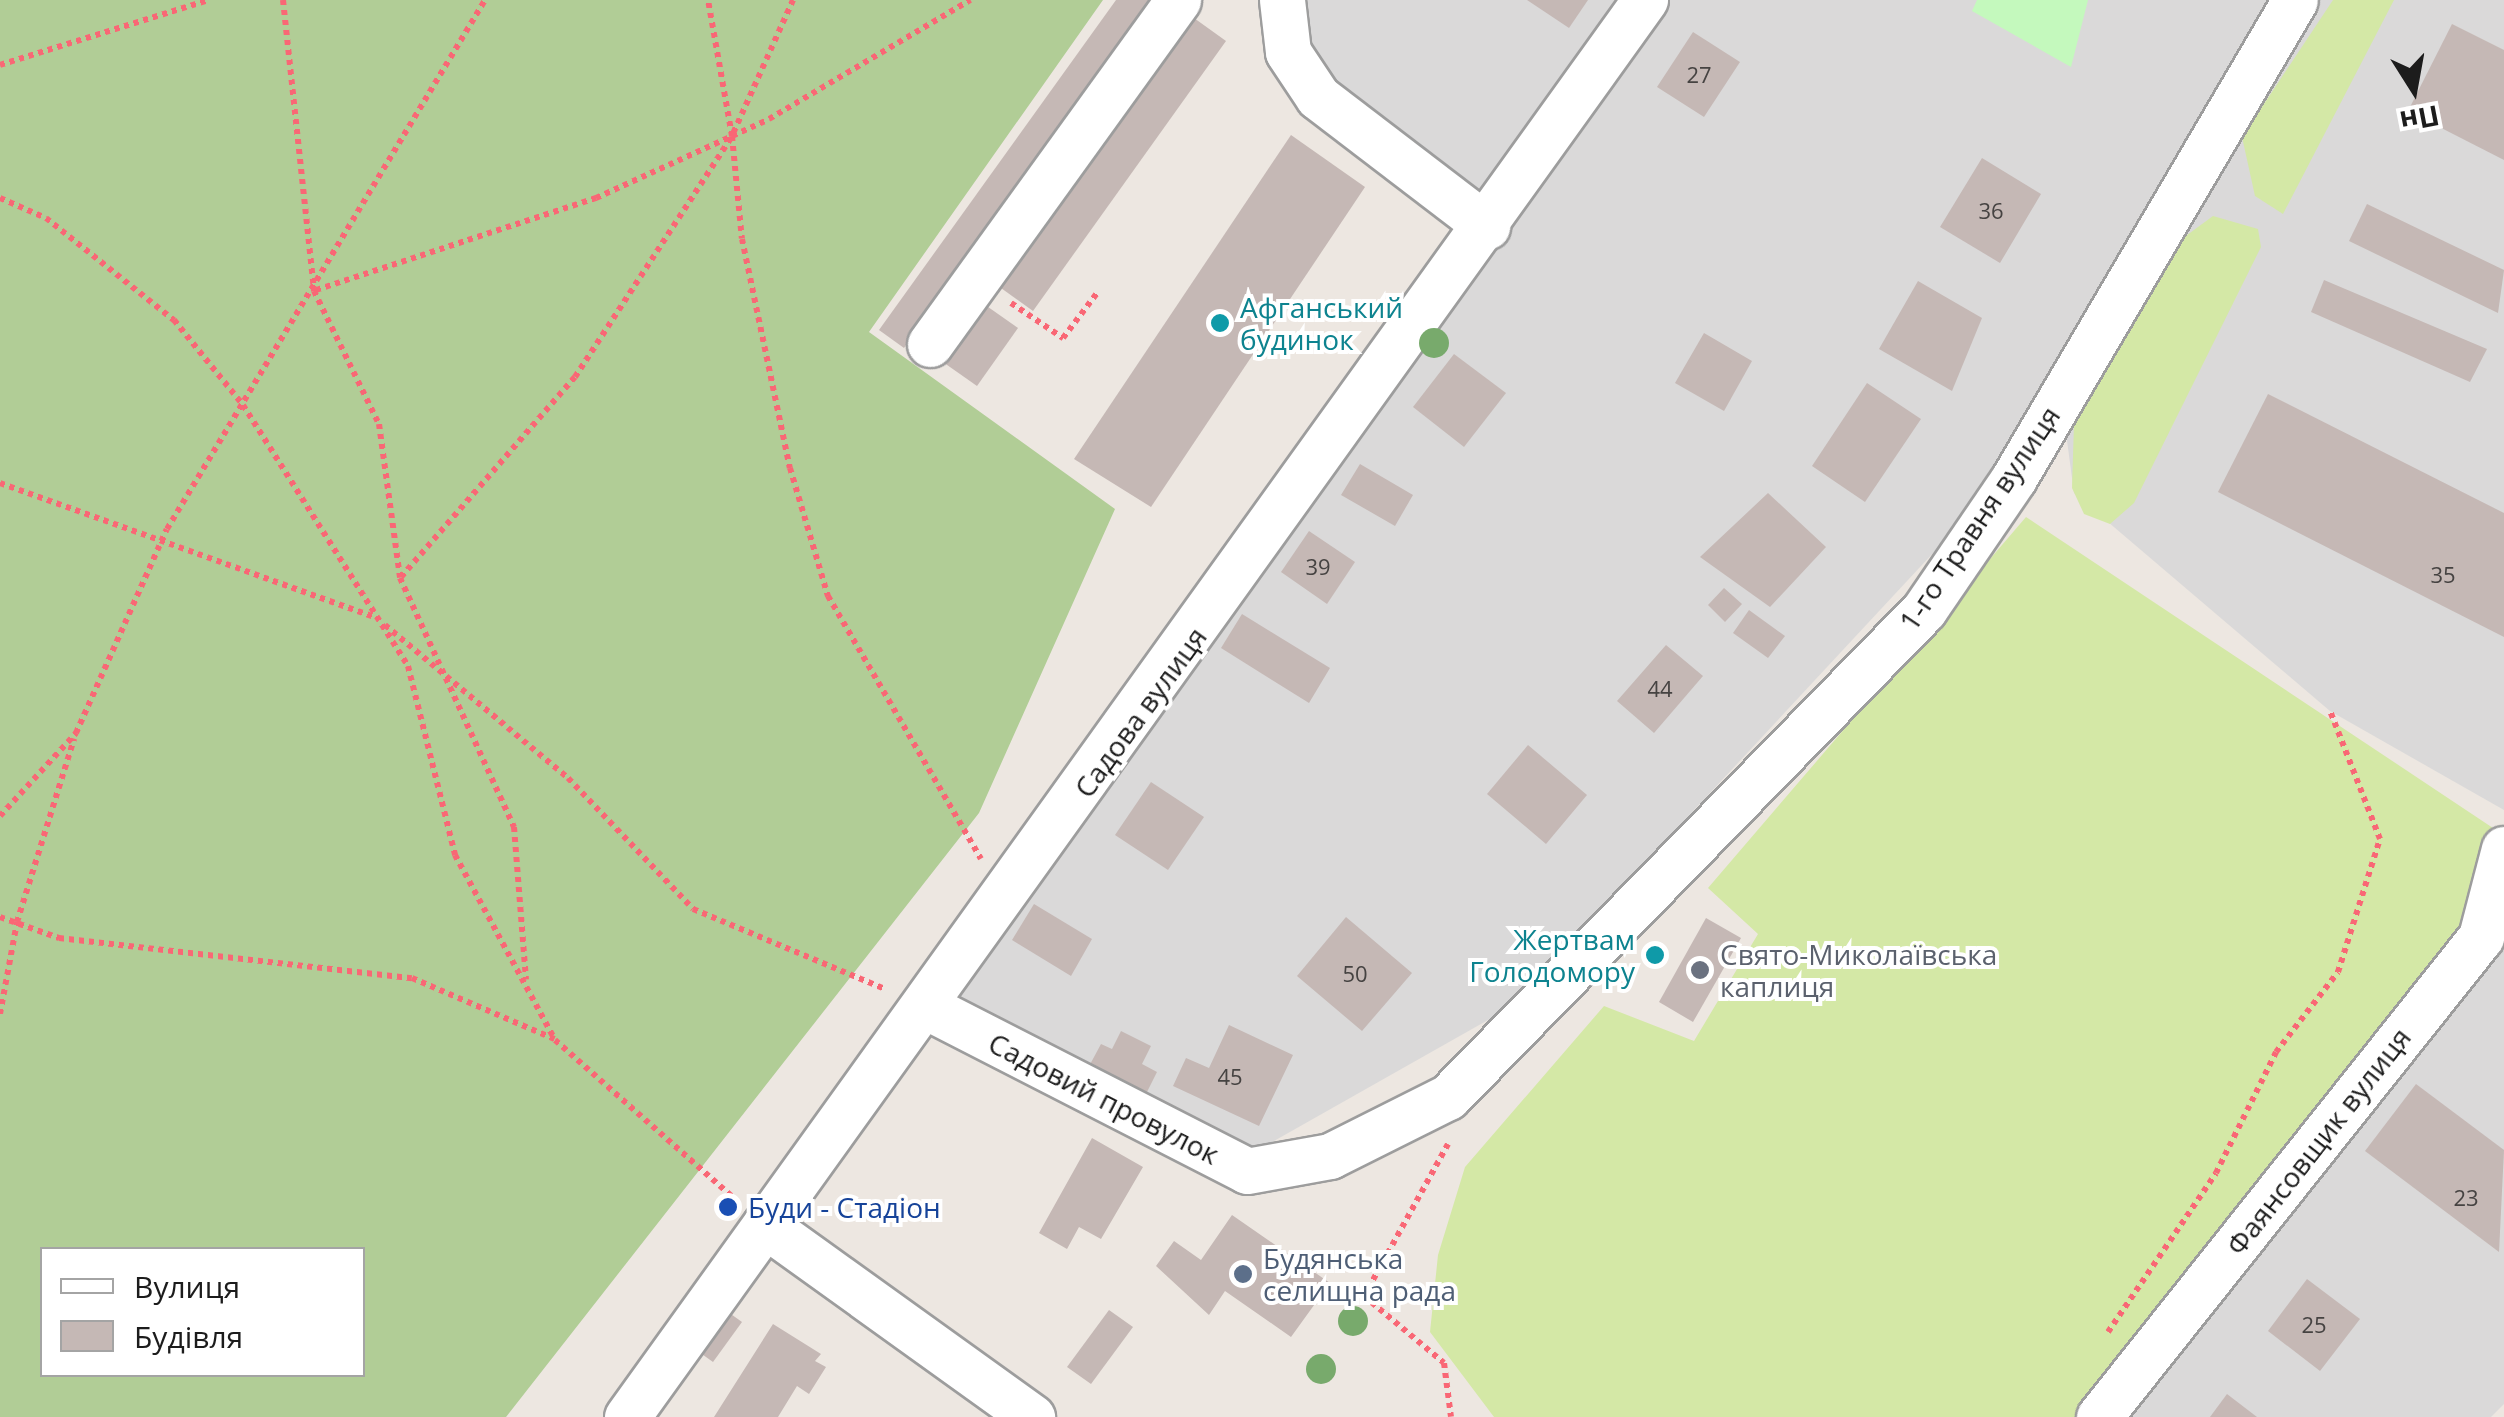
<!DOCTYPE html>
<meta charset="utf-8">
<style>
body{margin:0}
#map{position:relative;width:2504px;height:1417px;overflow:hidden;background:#ede7e1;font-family:"Open Sans",sans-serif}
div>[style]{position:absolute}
.residential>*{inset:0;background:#dad9d9}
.grass>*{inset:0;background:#d4e8a6}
.forest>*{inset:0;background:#b1cd96}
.park>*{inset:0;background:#c4f9bd}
.building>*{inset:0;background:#c5b8b5}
.path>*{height:6px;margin-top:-3px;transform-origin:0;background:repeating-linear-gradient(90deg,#f96775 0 5px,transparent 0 10px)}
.roads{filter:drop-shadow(2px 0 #9d9d9d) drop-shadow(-2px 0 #9d9d9d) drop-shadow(0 2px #9d9d9d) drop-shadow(0 -2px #9d9d9d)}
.minor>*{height:45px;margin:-22.5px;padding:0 22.5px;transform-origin:22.5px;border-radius:22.5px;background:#fff}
.trees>*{width:30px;height:30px;margin:-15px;border-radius:50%;background:#78aa6c}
.dots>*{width:28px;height:28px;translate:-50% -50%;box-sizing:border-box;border:5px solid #fff;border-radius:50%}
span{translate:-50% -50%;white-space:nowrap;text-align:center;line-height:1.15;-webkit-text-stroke:8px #fff;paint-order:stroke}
.number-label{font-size:22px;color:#464342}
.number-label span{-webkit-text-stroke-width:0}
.culture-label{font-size:28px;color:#0d838f}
.left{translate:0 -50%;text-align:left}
.right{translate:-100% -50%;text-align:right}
.street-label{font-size:28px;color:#1c1c1c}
.worship-label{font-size:28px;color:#5b616d}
.transit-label{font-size:28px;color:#164399}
.service-label{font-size:28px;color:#4e5e75}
.legend{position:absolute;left:40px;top:1247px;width:325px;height:130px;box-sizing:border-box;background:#fff;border:2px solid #a4a4a4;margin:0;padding:12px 18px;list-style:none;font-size:30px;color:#1c1c1c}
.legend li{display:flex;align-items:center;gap:20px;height:50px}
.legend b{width:50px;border:2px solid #a4a4a4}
.north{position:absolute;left:2364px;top:40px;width:100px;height:100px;-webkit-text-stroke:8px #fff;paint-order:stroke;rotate:169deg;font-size:28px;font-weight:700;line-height:40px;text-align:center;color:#1c1c1c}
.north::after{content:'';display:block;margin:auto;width:35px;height:45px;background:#1c1c1c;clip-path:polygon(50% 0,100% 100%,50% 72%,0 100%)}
</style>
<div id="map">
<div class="residential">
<div style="clip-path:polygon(1306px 0,1629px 0,1486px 198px,1307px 69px)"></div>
<div style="clip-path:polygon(1657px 0,2270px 0,1974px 509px,1511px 1007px,1249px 1155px,947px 1004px)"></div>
<div style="clip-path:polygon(2317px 0,2504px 0,2504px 810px,2330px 711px,2074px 493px,2066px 433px)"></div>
<div style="clip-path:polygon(2504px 870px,2504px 1404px,2491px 1417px,2119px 1417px)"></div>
</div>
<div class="grass">
<div style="clip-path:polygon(2333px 0,2394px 0,2283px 214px,2255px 196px,2242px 137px)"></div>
<div style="clip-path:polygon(2213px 216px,2258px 229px,2261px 247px,2134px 503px,2110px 524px,2084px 514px,2072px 488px,2074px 423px,2183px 238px)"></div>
<div style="clip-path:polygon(2026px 517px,2499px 832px,2479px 939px,2092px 1417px,1494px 1417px,1430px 1332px,1438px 1255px,1465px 1167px,1604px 1006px,1694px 1041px,1758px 934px,1708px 888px)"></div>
</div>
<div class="forest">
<div style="clip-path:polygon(evenodd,0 0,1103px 0,869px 332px,1115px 509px,979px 813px,506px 1417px,0 1417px,0 0,42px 1250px,362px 1250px,362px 1374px,42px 1374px,42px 1250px)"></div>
</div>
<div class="park">
<div style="clip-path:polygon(1977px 0,2088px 0,2071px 67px,1972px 11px)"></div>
</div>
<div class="building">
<div style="clip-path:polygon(1116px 0,1154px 0,904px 348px,879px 330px)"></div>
<div style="clip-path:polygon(1527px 0,1588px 0,1569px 28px)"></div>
<div style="clip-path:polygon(1187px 13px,1226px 41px,1033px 311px,994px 283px)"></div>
<div style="clip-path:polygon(2452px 24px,2504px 50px,2504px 160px,2408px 111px)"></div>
<div style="clip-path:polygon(1693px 32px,1740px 62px,1704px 117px,1657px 87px)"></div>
<div style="clip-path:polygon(1291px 135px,1365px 187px,1151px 507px,1074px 459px)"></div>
<div style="clip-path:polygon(1982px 158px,2041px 194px,2000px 263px,1940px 227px)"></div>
<div style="clip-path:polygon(2367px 204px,2504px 270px,2498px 313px,2349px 241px)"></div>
<div style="clip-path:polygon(2324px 280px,2487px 349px,2470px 382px,2311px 312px)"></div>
<div style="clip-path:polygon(1918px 281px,1982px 318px,1952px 391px,1879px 349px)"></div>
<div style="clip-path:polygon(981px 302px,1018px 328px,977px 386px,940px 360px)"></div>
<div style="clip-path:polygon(1704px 333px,1752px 361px,1724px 411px,1675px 383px)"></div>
<div style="clip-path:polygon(1454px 354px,1506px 393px,1464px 447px,1413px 407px)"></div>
<div style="clip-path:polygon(1867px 383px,1921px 419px,1865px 502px,1812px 466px)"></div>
<div style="clip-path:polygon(2268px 394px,2504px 513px,2504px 637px,2218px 492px)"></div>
<div style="clip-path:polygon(1360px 464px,1413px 495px,1395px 526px,1341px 495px)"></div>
<div style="clip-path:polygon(1768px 493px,1826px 547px,1770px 607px,1700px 557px)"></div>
<div style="clip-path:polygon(1309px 531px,1355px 562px,1327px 604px,1281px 572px)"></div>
<div style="clip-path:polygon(1724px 588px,1742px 604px,1725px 622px,1708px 605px)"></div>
<div style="clip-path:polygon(1749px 610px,1785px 636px,1768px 658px,1733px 633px)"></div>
<div style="clip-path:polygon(1242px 614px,1330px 668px,1309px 703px,1221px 648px)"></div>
<div style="clip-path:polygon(1666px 645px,1703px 676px,1654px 733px,1617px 701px)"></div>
<div style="clip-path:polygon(1528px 745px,1587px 795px,1546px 844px,1487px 794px)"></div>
<div style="clip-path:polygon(1151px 782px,1204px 817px,1168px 870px,1115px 835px)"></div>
<div style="clip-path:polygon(1034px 904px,1092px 939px,1071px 976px,1012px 940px)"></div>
<div style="clip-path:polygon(1346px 917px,1412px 973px,1362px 1031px,1297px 976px)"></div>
<div style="clip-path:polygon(1706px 918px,1741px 938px,1693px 1022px,1659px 1002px)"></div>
<div style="clip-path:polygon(1229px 1025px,1293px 1055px,1259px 1126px,1173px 1086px,1186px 1058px,1209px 1068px)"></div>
<div style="clip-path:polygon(1121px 1031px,1151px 1046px,1142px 1064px,1157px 1072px,1144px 1098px,1087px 1070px,1101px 1044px,1112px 1049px)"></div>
<div style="clip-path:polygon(2416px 1084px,2504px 1150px,2499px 1252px,2365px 1151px)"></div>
<div style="clip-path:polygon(1092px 1138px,1143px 1167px,1101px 1239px,1079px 1227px,1067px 1249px,1039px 1233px)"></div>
<div style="clip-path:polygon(729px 1196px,737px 1202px,726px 1217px,718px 1211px)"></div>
<div style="clip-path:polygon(1232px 1215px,1330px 1283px,1291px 1337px,1225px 1291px,1209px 1315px,1156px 1266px,1174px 1241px,1201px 1260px)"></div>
<div style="clip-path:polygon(2307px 1279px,2360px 1319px,2320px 1371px,2268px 1331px)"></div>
<div style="clip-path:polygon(1109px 1310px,1133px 1327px,1091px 1384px,1067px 1367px)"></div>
<div style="clip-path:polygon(728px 1312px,742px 1322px,713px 1362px,699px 1352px)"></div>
<div style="clip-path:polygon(773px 1324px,821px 1354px,815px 1361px,826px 1367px,809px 1394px,797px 1386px,778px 1417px,714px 1417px)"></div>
<div style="clip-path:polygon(2227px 1394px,2257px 1417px,2210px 1417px)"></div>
</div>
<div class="path">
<div style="left:283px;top:0;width:293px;rotate:83.9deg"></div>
<div style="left:314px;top:291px;width:148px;rotate:64deg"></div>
<div style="left:379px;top:424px;width:155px;rotate:82.2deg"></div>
<div style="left:400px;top:578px;width:274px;rotate:65.4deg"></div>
<div style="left:514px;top:827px;width:153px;rotate:85.5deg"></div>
<div style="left:793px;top:0;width:149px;rotate:114.2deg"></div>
<div style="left:732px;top:136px;width:103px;rotate:84.5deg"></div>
<div style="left:742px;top:239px;width:234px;rotate:78.2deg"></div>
<div style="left:790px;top:468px;width:134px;rotate:73.5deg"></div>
<div style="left:828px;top:596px;width:304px;rotate:59.8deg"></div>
<div style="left:0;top:65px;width:219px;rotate:-17.3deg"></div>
<div style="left:0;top:198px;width:50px;rotate:23.5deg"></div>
<div style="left:46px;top:218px;width:164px;rotate:38.6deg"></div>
<div style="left:174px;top:320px;width:109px;rotate:50.9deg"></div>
<div style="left:243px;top:405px;width:309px;rotate:57.7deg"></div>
<div style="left:408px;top:666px;width:195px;rotate:76deg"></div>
<div style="left:455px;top:855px;width:210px;rotate:61.6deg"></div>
<div style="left:555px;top:1040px;width:242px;rotate:41.5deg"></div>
<div style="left:316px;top:290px;width:295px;rotate:-18.2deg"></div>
<div style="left:596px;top:198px;width:190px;rotate:-24.5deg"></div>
<div style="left:769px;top:119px;width:234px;rotate:-30.6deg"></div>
<div style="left:1011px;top:303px;width:63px;rotate:33.9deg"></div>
<div style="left:1063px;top:338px;width:56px;rotate:-52.9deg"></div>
<div style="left:0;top:483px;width:398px;rotate:19.7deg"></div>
<div style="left:401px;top:577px;width:265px;rotate:-49deg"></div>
<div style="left:575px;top:377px;width:288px;rotate:-56.9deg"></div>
<div style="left:732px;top:136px;width:138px;rotate:-100deg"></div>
<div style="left:385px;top:625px;width:239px;rotate:39.9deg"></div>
<div style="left:568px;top:778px;width:181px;rotate:46.3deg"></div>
<div style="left:693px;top:909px;width:208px;rotate:22.6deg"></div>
<div style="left:0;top:816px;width:113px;rotate:-47.5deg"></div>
<div style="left:76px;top:733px;width:223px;rotate:-66deg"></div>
<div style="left:167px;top:529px;width:617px;rotate:-58.99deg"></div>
<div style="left:0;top:917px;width:63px;rotate:19.6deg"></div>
<div style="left:59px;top:938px;width:355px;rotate:6.5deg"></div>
<div style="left:412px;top:978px;width:155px;rotate:23.2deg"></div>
<div style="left:0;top:1014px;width:94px;rotate:-79.5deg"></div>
<div style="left:17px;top:922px;width:192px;rotate:-72.7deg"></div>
<div style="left:1448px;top:1144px;width:174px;rotate:118.9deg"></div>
<div style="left:1364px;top:1296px;width:104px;rotate:39.9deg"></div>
<div style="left:1444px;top:1363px;width:54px;rotate:82.6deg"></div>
<div style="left:2108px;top:1332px;width:192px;rotate:-55.8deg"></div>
<div style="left:2216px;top:1173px;width:135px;rotate:-63.6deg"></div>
<div style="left:2276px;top:1052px;width:101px;rotate:-52.2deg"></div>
<div style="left:2338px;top:972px;width:139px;rotate:-72.5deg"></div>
<div style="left:2380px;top:839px;width:137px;rotate:-111.3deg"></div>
</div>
<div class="roads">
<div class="minor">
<div style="left:1282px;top:0;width:52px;rotate:83.4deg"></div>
<div style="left:1288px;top:52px;width:54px;rotate:56.3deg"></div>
<div style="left:1318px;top:97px;width:213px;rotate:37.4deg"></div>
<div style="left:930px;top:344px;width:424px;rotate:-54.2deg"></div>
<div style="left:929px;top:1008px;width:357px;rotate:27.1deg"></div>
<div style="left:1247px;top:1171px;width:84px;rotate:-10.2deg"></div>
<div style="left:1330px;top:1156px;width:132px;rotate:-26.6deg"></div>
<div style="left:1448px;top:1097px;width:681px;rotate:-45.65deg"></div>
<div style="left:1924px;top:610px;width:160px;rotate:-55.7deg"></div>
<div style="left:2014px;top:478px;width:554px;rotate:-59.55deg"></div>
<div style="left:765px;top:1225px;width:329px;rotate:35.7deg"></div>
<div style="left:627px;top:1417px;width:1745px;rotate:-54.31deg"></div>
<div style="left:2099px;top:1417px;width:613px;rotate:-51.49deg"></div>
<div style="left:2481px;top:937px;width:91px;rotate:-75.4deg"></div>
</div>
</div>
<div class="trees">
<div style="left:1434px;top:343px"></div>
<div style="left:1353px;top:1321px"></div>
<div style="left:1321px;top:1369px"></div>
</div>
<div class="dots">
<div style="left:1220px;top:323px;background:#0f9aa8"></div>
<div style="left:1655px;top:955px;background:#0f9aa8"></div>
<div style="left:1700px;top:970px;background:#6b7280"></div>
<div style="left:728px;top:1207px;background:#1a4fb4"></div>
<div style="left:1243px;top:1274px;background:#5c6f8a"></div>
</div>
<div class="number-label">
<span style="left:1699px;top:75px">27</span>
<span style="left:1991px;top:211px">36</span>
<span style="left:1318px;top:567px">39</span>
<span style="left:2443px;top:575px">35</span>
<span style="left:1660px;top:689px">44</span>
<span style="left:1355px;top:974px">50</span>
<span style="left:1230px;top:1077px">45</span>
<span style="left:2466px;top:1198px">23</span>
<span style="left:2314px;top:1325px">25</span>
</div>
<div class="culture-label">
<span class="left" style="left:1240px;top:323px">Афганський<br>будинок</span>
<span class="right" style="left:1635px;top:955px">Жертвам<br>Голодомору</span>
</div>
<div class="street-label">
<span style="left:1979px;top:518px;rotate:-56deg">1-го Травня вулиця</span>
<span style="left:1140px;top:712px;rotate:-54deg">Садова вулиця</span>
<span style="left:1104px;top:1098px;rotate:27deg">Садовий провулок</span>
<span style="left:2318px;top:1141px;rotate:-52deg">Фаянсовщик вулиця</span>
</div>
<div class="worship-label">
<span class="left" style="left:1720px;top:970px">Свято-Миколаївська<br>каплиця</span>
</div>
<div class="transit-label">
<span class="left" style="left:748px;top:1207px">Буди - Стадіон</span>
</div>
<div class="service-label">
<span class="left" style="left:1263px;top:1274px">Будянська<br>селищна рада</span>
</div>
<ul class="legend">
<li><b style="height:12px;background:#fff"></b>Вулиця</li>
<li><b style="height:28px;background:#c5b8b5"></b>Будівля</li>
</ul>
<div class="north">Пн</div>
</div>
